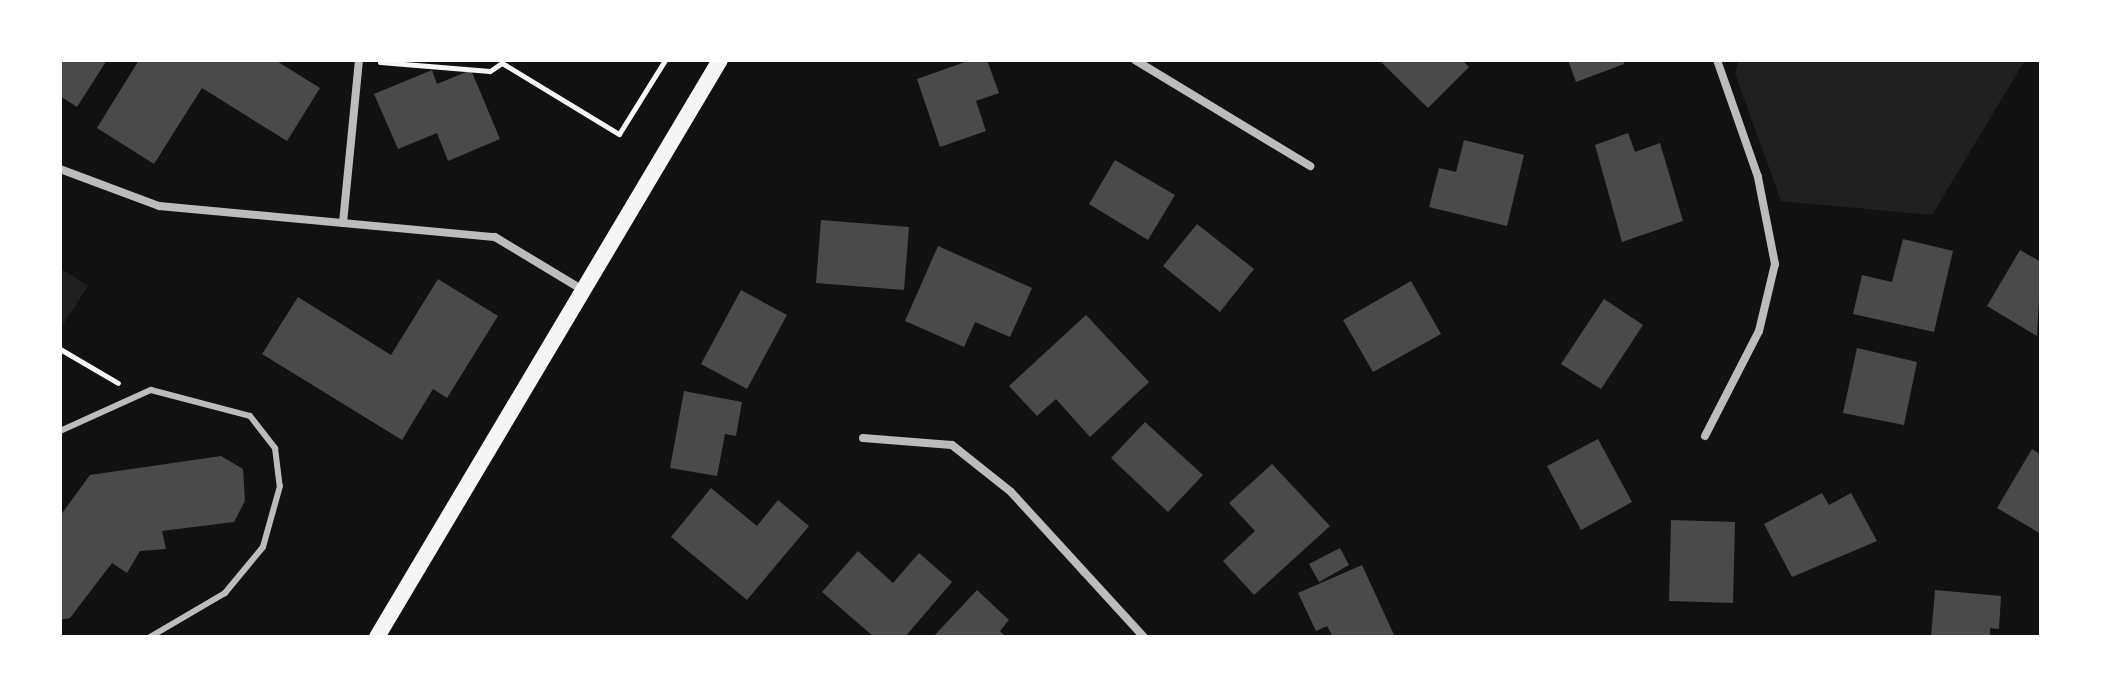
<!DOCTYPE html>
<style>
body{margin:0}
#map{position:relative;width:2101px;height:697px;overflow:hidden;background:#111;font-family:"Playfair Display",serif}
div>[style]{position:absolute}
.green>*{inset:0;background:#202020}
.building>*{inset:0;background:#4a4a4a}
.path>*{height:5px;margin:-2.5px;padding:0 2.5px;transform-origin:2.5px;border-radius:2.5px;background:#f5f5f5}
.service>*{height:6px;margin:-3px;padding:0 3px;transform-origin:3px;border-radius:3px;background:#bcbcbc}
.minor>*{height:8px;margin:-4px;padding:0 4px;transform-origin:4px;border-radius:4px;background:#bcbcbc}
.secondary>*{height:16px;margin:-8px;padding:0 8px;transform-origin:8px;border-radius:8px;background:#f5f5f5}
span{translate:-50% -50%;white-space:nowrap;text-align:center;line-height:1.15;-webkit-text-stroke:7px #fff;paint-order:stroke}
.frame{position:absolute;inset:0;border:62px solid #fff;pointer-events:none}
</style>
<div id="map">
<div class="green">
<div style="clip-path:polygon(1739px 60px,2025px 60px,1932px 215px,1781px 201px,1735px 73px)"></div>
<div style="clip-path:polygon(60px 268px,88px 286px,60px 329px)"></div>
</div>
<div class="building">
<div style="clip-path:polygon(60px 60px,107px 60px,77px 107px,60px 96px)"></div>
<div style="clip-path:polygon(139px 60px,275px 60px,320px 88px,287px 141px,202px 88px,154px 164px,97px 128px)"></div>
<div style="clip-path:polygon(971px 60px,987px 60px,999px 93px,976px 101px,986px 131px,940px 147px,917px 79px)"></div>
<div style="clip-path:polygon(1379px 60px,1462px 60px,1469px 67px,1428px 108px)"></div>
<div style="clip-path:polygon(1568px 60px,1623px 60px,1624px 64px,1576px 82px)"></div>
<div style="clip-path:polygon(432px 70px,437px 84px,471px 70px,500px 139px,448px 161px,437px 133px,398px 149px,374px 94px)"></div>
<div style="clip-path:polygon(1628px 133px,1635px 152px,1660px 143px,1683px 221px,1622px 242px,1595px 145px)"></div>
<div style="clip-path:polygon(1464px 140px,1524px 155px,1507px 226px,1429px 207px,1439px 168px,1456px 172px)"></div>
<div style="clip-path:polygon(1115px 160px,1175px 195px,1148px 240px,1089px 204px)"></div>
<div style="clip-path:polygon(821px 220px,909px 227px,904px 290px,816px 283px)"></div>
<div style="clip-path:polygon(1197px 224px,1254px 269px,1220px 312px,1163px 266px)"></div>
<div style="clip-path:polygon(1903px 239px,1953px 251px,1934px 332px,1853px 314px,1862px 275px,1892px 282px)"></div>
<div style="clip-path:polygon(938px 246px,1032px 288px,1010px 337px,975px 322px,964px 347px,905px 321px)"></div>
<div style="clip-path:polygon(2020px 250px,2041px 262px,2037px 336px,1987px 306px)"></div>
<div style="clip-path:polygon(438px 279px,498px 316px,447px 398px,433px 389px,402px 440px,262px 354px,298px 297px,391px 355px)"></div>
<div style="clip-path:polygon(1411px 281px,1441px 334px,1373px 372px,1343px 320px)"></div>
<div style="clip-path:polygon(741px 290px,787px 315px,747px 389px,701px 364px)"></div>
<div style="clip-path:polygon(1604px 299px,1643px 325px,1601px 389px,1561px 364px)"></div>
<div style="clip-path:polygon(1086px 315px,1149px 382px,1090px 437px,1056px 399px,1037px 416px,1009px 386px)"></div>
<div style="clip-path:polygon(1857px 348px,1917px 362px,1904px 425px,1843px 413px)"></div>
<div style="clip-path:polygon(684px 391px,742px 402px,736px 436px,725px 434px,717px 476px,670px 468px)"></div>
<div style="clip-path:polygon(1145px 422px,1203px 475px,1168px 512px,1111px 458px)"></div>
<div style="clip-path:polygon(1598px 439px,1632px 502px,1581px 530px,1547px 466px)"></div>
<div style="clip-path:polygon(2032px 449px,2041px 455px,2041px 534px,1997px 508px)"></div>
<div style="clip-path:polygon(221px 456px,243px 469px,245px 501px,234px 522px,162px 531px,166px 549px,140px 551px,127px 573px,112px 563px,70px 618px,60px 620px,60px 516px,90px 475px)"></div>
<div style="clip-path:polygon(1272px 464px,1330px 526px,1254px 595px,1223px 561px,1255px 531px,1229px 503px)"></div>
<div style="clip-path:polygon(711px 488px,757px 526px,778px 500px,809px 526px,747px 600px,671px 537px)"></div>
<div style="clip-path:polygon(1822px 493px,1829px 505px,1851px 493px,1877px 541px,1792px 577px,1764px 524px)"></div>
<div style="clip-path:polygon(1671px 520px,1735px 522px,1733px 603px,1669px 601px)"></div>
<div style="clip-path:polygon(1340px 548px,1349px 565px,1319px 582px,1309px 564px)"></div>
<div style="clip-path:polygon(858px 551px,893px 583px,919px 553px,952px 582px,905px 637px,874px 637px,822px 592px)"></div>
<div style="clip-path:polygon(1362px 565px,1395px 637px,1333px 637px,1327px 626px,1316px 631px,1298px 593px)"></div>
<div style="clip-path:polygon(977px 590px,1009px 620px,1000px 631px,1006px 637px,933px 637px)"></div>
<div style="clip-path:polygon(1935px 590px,2001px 596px,1999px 629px,1990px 628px,1990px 637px,1931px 637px)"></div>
</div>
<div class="path">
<div style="left:380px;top:62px;width:110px;rotate:4.7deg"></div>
<div style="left:490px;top:71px;width:14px;rotate:-34deg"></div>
<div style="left:502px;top:63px;width:137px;rotate:31.3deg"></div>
<div style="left:619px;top:134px;width:87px;rotate:-58.1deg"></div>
<div style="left:60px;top:349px;width:67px;rotate:30.4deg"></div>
</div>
<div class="service">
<div style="left:60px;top:431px;width:100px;rotate:-24.3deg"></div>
<div style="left:151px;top:390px;width:102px;rotate:14.7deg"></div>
<div style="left:250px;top:416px;width:41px;rotate:52deg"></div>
<div style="left:275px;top:448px;width:38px;rotate:83deg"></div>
<div style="left:280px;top:486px;width:63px;rotate:105.6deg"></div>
<div style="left:263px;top:547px;width:60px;rotate:129.6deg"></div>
<div style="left:225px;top:593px;width:87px;rotate:149.6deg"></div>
</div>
<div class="minor">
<div style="left:1135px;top:60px;width:205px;rotate:31.2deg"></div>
<div style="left:60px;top:169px;width:106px;rotate:20.5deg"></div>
<div style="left:159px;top:206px;width:337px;rotate:5.3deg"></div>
<div style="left:495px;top:237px;width:103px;rotate:31.1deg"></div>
<div style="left:343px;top:223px;width:164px;rotate:-84.4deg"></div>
<div style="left:1705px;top:436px;width:118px;rotate:-62.8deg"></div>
<div style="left:1759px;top:331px;width:69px;rotate:-76.6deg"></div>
<div style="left:1775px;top:264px;width:89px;rotate:-101.1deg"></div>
<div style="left:1758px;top:177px;width:124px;rotate:-109.3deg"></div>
<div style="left:863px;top:438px;width:89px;rotate:4.5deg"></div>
<div style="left:952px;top:445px;width:75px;rotate:38.5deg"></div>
<div style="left:1011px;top:492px;width:197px;rotate:47.5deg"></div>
</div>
<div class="secondary">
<div style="left:377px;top:637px;width:671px;rotate:-59.27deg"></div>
</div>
<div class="frame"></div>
</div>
